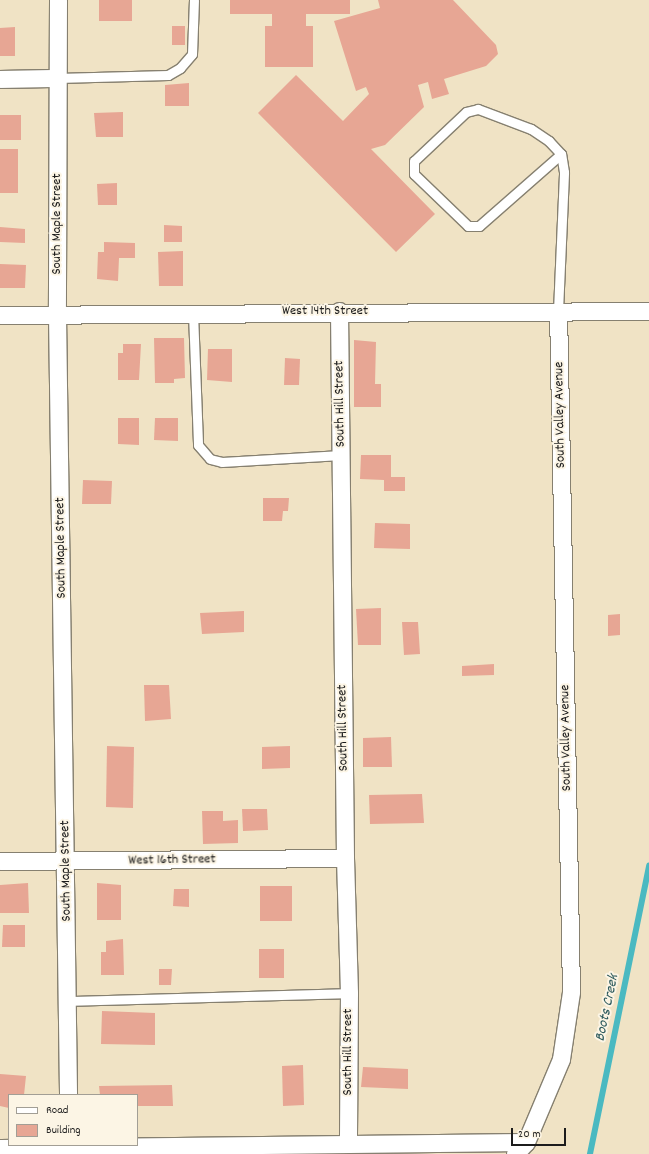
<!DOCTYPE html>
<style>
body{margin:0}
#map{position:relative;width:649px;height:1154px;overflow:hidden;background:#f0e3c5;font-family:Dekko,sans-serif}
div>[style]{position:absolute}
.stream>*{height:5.5px;margin:-2.75px;padding:0 2.75px;transform-origin:2.75px;border-radius:2.75px;background:#4ab9c1}
.building>*{inset:0;background:#e7a694}
.roads{filter:drop-shadow(1px 0 #868070) drop-shadow(-1px 0 #868070) drop-shadow(0 1px #868070) drop-shadow(0 -1px #868070)}
.service>*{height:9px;margin:-4.5px;padding:0 4.5px;transform-origin:4.5px;border-radius:4.5px;background:#fff}
.minor>*{height:17px;margin:-8.5px;padding:0 8.5px;transform-origin:8.5px;border-radius:8.5px;background:#fff}
span{translate:-50% -50%;white-space:nowrap;text-align:center;line-height:1.15;-webkit-text-stroke:4px #fcf5e5;paint-order:stroke}
.street-label{font-size:14px;color:#1c1c1c}
.water-label{font-size:15px;color:#2e5b5e;font-style:italic}
.legend{position:absolute;left:8px;top:1094px;width:130px;height:52px;box-sizing:border-box;background:#fcf5e5;border:1px solid #a29e95;margin:0;padding:5px 7px;list-style:none;font-size:12px;color:#1c1c1c}
.legend li{display:flex;align-items:center;gap:8px;height:20px}
.legend b{width:20px;border:1px solid #a29e95}
.scale{position:absolute;left:511px;top:1128px;width:55px;height:18px;box-sizing:border-box;border:2px solid #1c1c1c;border-top:0;padding-left:5px;font-size:12px;line-height:14px;white-space:nowrap;color:#1c1c1c;-webkit-text-stroke:3px #fcf5e5;paint-order:stroke}
</style>
<div id="map">
<div class="stream">
<div style="left:590px;top:1154px;width:294px;rotate:-78.4deg"></div>
</div>
<div class="building">
<div style="clip-path:polygon(99px 0,132px 0,132px 21px,99px 21px)"></div>
<div style="clip-path:polygon(230px 0,350px 0,350px 14px,306px 14px,306px 26px,313px 26px,313px 67px,265px 67px,265px 26px,272px 26px,272px 14px,230px 14px)"></div>
<div style="clip-path:polygon(378px 0,453px 0,496px 45px,498px 54px,486px 66px,444px 79px,449px 94px,432px 99px,428px 82px,418px 85px,424px 107px,385px 145px,371px 149px,435px 214px,396px 252px,258px 113px,296px 75px,343px 121px,369px 94px,366px 87px,356px 91px,334px 21px,380px 8px)"></div>
<div style="clip-path:polygon(172px 26px,185px 26px,185px 45px,172px 45px)"></div>
<div style="clip-path:polygon(15px 27px,15px 56px,0 56px,0 28px)"></div>
<div style="clip-path:polygon(189px 83px,189px 106px,165px 106px,165px 85px)"></div>
<div style="clip-path:polygon(123px 112px,123px 137px,96px 137px,94px 113px)"></div>
<div style="clip-path:polygon(0 115px,21px 115px,21px 140px,0 140px)"></div>
<div style="clip-path:polygon(0 149px,18px 149px,18px 193px,0 193px)"></div>
<div style="clip-path:polygon(117px 183px,117px 205px,98px 205px,97px 184px)"></div>
<div style="clip-path:polygon(164px 225px,182px 226px,182px 242px,164px 242px)"></div>
<div style="clip-path:polygon(0 227px,25px 229px,25px 243px,0 242px)"></div>
<div style="clip-path:polygon(104px 242px,135px 243px,135px 258px,119px 258px,118px 281px,97px 279px,98px 252px,104px 252px)"></div>
<div style="clip-path:polygon(183px 251px,183px 286px,159px 286px,158px 252px)"></div>
<div style="clip-path:polygon(0 264px,26px 265px,25px 288px,0 288px)"></div>
<div style="clip-path:polygon(154px 338px,184px 338px,185px 378px,174px 379px,174px 383px,155px 383px)"></div>
<div style="clip-path:polygon(354px 340px,376px 342px,375px 384px,381px 384px,381px 407px,354px 407px)"></div>
<div style="clip-path:polygon(123px 344px,141px 344px,139px 380px,118px 380px,118px 353px,123px 353px)"></div>
<div style="clip-path:polygon(208px 349px,232px 349px,232px 382px,207px 380px)"></div>
<div style="clip-path:polygon(285px 358px,300px 359px,299px 385px,284px 385px)"></div>
<div style="clip-path:polygon(118px 418px,139px 418px,139px 445px,118px 444px)"></div>
<div style="clip-path:polygon(155px 418px,178px 418px,178px 441px,154px 440px)"></div>
<div style="clip-path:polygon(361px 455px,391px 455px,391px 477px,405px 477px,405px 491px,384px 491px,384px 480px,360px 479px)"></div>
<div style="clip-path:polygon(83px 480px,112px 481px,111px 504px,82px 504px)"></div>
<div style="clip-path:polygon(263px 498px,289px 498px,288px 511px,283px 511px,282px 521px,263px 521px)"></div>
<div style="clip-path:polygon(375px 523px,410px 524px,410px 549px,374px 548px)"></div>
<div style="clip-path:polygon(381px 608px,381px 645px,358px 645px,356px 609px)"></div>
<div style="clip-path:polygon(244px 611px,244px 632px,202px 634px,200px 613px)"></div>
<div style="clip-path:polygon(620px 614px,620px 635px,608px 636px,608px 615px)"></div>
<div style="clip-path:polygon(402px 622px,418px 622px,420px 654px,404px 655px)"></div>
<div style="clip-path:polygon(494px 664px,494px 675px,462px 676px,462px 666px)"></div>
<div style="clip-path:polygon(144px 685px,169px 685px,171px 719px,145px 721px)"></div>
<div style="clip-path:polygon(391px 737px,392px 767px,363px 767px,363px 738px)"></div>
<div style="clip-path:polygon(107px 746px,134px 747px,133px 808px,106px 807px)"></div>
<div style="clip-path:polygon(290px 746px,290px 768px,262px 769px,262px 747px)"></div>
<div style="clip-path:polygon(422px 794px,424px 823px,370px 824px,369px 795px)"></div>
<div style="clip-path:polygon(242px 809px,267px 809px,268px 830px,243px 831px)"></div>
<div style="clip-path:polygon(202px 811px,223px 811px,223px 821px,238px 820px,238px 843px,203px 844px)"></div>
<div style="clip-path:polygon(28px 883px,29px 913px,0 913px,0 885px)"></div>
<div style="clip-path:polygon(97px 883px,121px 885px,121px 920px,97px 920px)"></div>
<div style="clip-path:polygon(260px 886px,292px 886px,292px 921px,260px 921px)"></div>
<div style="clip-path:polygon(174px 889px,189px 889px,189px 907px,173px 906px)"></div>
<div style="clip-path:polygon(3px 925px,25px 925px,25px 947px,2px 947px)"></div>
<div style="clip-path:polygon(123px 939px,124px 975px,101px 975px,101px 952px,106px 952px,106px 941px)"></div>
<div style="clip-path:polygon(259px 949px,284px 949px,284px 978px,259px 978px)"></div>
<div style="clip-path:polygon(159px 969px,172px 969px,171px 985px,159px 985px)"></div>
<div style="clip-path:polygon(102px 1011px,155px 1013px,155px 1045px,101px 1044px)"></div>
<div style="clip-path:polygon(303px 1065px,304px 1105px,283px 1106px,282px 1066px)"></div>
<div style="clip-path:polygon(363px 1067px,408px 1069px,408px 1089px,361px 1087px)"></div>
<div style="clip-path:polygon(0 1074px,26px 1076px,24px 1095px,9px 1095px,9px 1108px,0 1106px)"></div>
<div style="clip-path:polygon(172px 1085px,173px 1106px,137px 1106px,137px 1095px,100px 1095px,99px 1086px)"></div>
</div>
<div class="roads">
<div class="service">
<div style="left:57px;top:78px;width:111px;rotate:-1.5deg"></div>
<div style="left:168px;top:75px;width:14px;rotate:-30deg"></div>
<div style="left:180px;top:68px;width:18px;rotate:-49deg"></div>
<div style="left:192px;top:54px;width:54px;rotate:-87.9deg"></div>
<div style="left:558px;top:311px;width:139px;rotate:-87.5deg"></div>
<div style="left:564px;top:172px;width:18px;rotate:-99deg"></div>
<div style="left:561px;top:154px;width:18px;rotate:-133deg"></div>
<div style="left:549px;top:141px;width:22px;rotate:-146deg"></div>
<div style="left:531px;top:129px;width:57px;rotate:-159.3deg"></div>
<div style="left:478px;top:109px;width:12px;rotate:166deg"></div>
<div style="left:466px;top:112px;width:71px;rotate:136.7deg"></div>
<div style="left:414px;top:161px;width:13px;rotate:90deg"></div>
<div style="left:414px;top:174px;width:75px;rotate:43.9deg"></div>
<div style="left:468px;top:226px;width:11px"></div>
<div style="left:479px;top:226px;width:109px;rotate:-41.3deg"></div>
<div style="left:193px;top:313px;width:132px;rotate:87.8deg"></div>
<div style="left:198px;top:445px;width:18px;rotate:49deg"></div>
<div style="left:210px;top:459px;width:12px;rotate:14deg"></div>
<div style="left:222px;top:462px;width:119px;rotate:-3.4deg"></div>
<div style="left:68px;top:1001px;width:281px;rotate:-1.6deg"></div>
</div>
<div class="minor">
<div style="left:58px;top:0;width:314px;rotate:90.2deg"></div>
<div style="left:57px;top:314px;width:781px;rotate:89.19deg"></div>
<div style="left:0;top:79px;width:57px;rotate:-1deg"></div>
<div style="left:339px;top:311px;width:547px;rotate:89.37deg"></div>
<div style="left:345px;top:858px;width:135px;rotate:88.3deg"></div>
<div style="left:349px;top:993px;width:151px;rotate:90.4deg"></div>
<div style="left:0;top:315px;width:649px;rotate:-0.35deg"></div>
<div style="left:0;top:861px;width:345px;rotate:-0.5deg"></div>
<div style="left:0;top:1148px;width:526px;rotate:-0.65deg"></div>
<div style="left:515px;top:1154px;width:16px;rotate:-47deg"></div>
<div style="left:526px;top:1142px;width:90px;rotate:-67.1deg"></div>
<div style="left:561px;top:1059px;width:68px;rotate:-81.5deg"></div>
<div style="left:571px;top:992px;width:681px;rotate:-91.09deg"></div>
</div>
</div>
<div class="street-label">
<span style="left:57px;top:224px;rotate:-90deg">South Maple Street</span>
<span style="left:325px;top:311px">West 14th Street</span>
<span style="left:340px;top:404px;rotate:-91deg">South Hill Street</span>
<span style="left:560px;top:415px;rotate:-91deg">South Valley Avenue</span>
<span style="left:61px;top:548px;rotate:-91deg">South Maple Street</span>
<span style="left:343px;top:728px;rotate:-91deg">South Hill Street</span>
<span style="left:566px;top:738px;rotate:-91deg">South Valley Avenue</span>
<span style="left:172px;top:860px;rotate:-1deg">West 16th Street</span>
<span style="left:66px;top:871px;rotate:-91deg">South Maple Street</span>
<span style="left:348px;top:1052px;rotate:-90deg">South Hill Street</span>
</div>
<div class="water-label">
<span style="left:608px;top:1008px;rotate:-78deg">Boots Creek</span>
</div>
<ul class="legend">
<li><b style="height:5px;background:#fff"></b>Road</li>
<li><b style="height:11px;background:#e7a694"></b>Building</li>
</ul>
<div class="scale">20 m</div>
</div>
